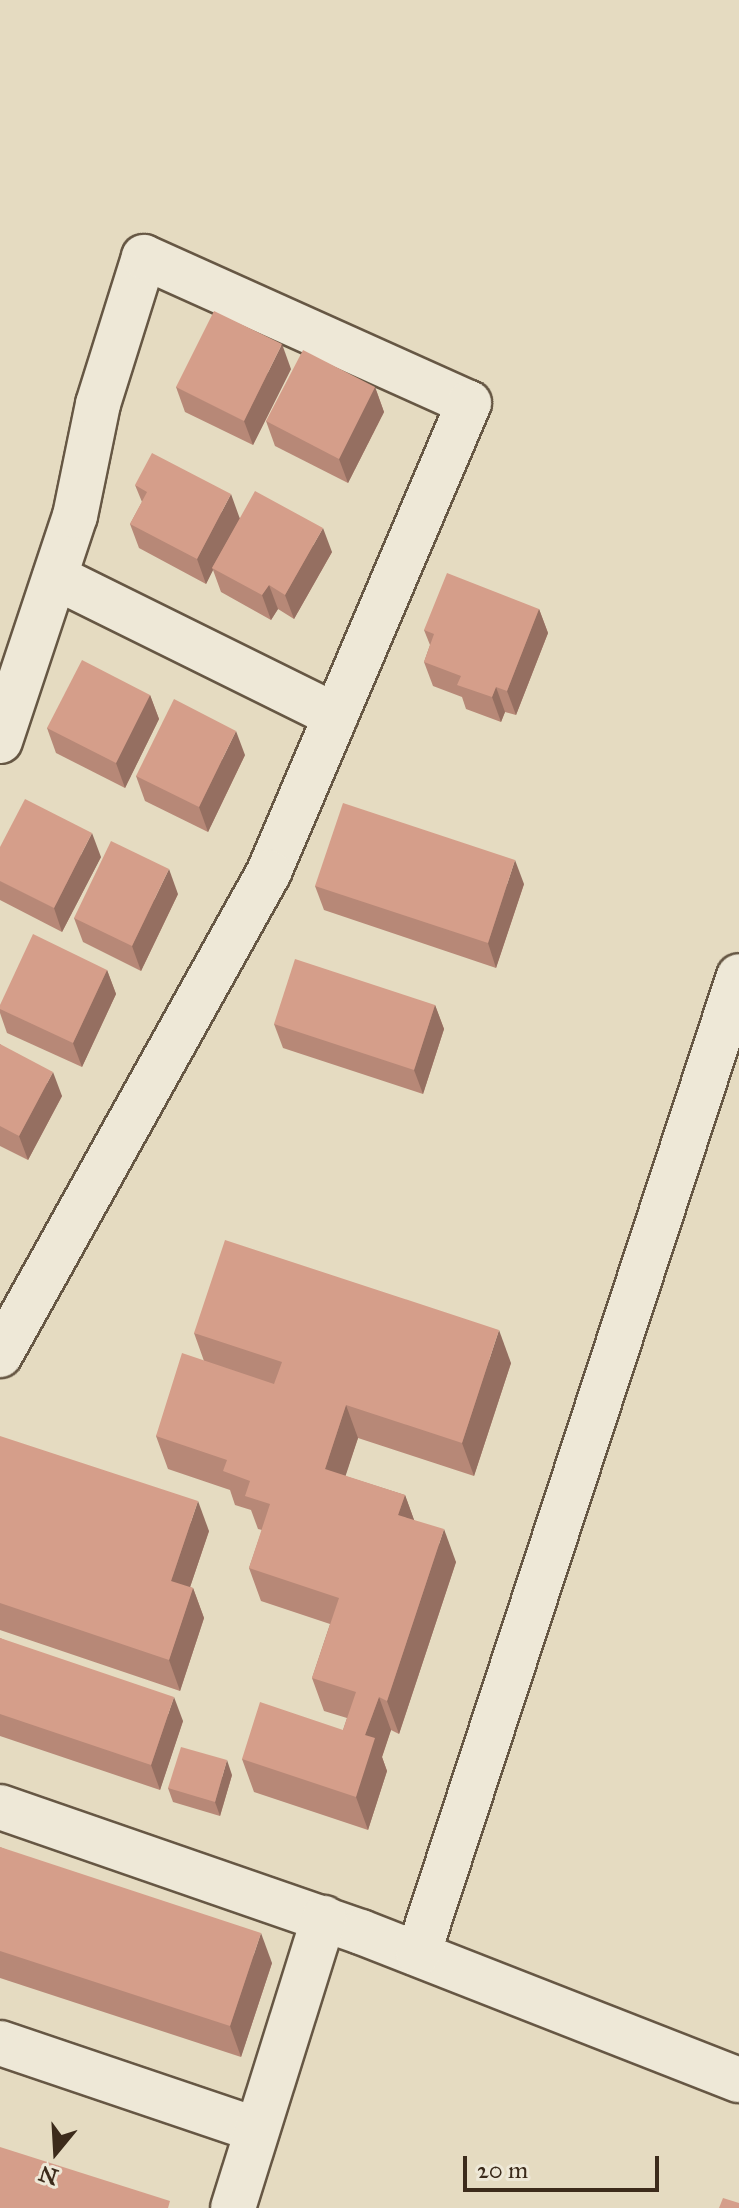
<!DOCTYPE html>
<style>
body{margin:0}
#map{position:relative;width:739px;height:2208px;overflow:hidden;background:#e5dbc1;font-family:"IM FELL Great Primer",serif}
div>[style]{position:absolute}
.roads{filter:drop-shadow(2px 0 #665744) drop-shadow(-2px 0 #665744) drop-shadow(0 2px #665744) drop-shadow(0 -2px #665744)}
.minor>*{height:44px;margin:-22px;padding:0 22px;transform-origin:22px;border-radius:22px;background:#eee8d7}
.wall>*{inset:0;background:#b78877}
.shaded-wall>*{inset:0;background:#956f61}
.building>*{inset:0;background:#d59e8a}
span{translate:-50% -50%;white-space:nowrap;text-align:center;line-height:1.15;-webkit-text-stroke:6px #eee8d7;paint-order:stroke}
.north{position:absolute;left:16px;top:2112px;width:80px;height:80px;-webkit-text-stroke:6px #eee8d7;paint-order:stroke;rotate:198deg;font-size:22px;font-weight:700;line-height:32px;text-align:center;color:#3c2b1b}
.north::after{content:'';display:block;margin:auto;width:28px;height:36px;background:#3c2b1b;clip-path:polygon(50% 0,100% 100%,50% 72%,0 100%)}
.scale{position:absolute;left:463px;top:2156px;width:196px;height:36px;box-sizing:border-box;border:4px solid #3c2b1b;border-top:0;padding-left:10px;font-size:24px;line-height:28px;white-space:nowrap;color:#3c2b1b;-webkit-text-stroke:6px #eee8d7;paint-order:stroke}
</style>
<div id="map">
<div class="roads">
<div class="minor">
<div style="left:55px;top:577px;width:313px;rotate:26.3deg"></div>
<div style="left:0;top:741px;width:237px;rotate:-71.6deg"></div>
<div style="left:75px;top:516px;width:114px;rotate:-78.4deg"></div>
<div style="left:98px;top:404px;width:154px;rotate:-72.6deg"></div>
<div style="left:144px;top:257px;width:356px;rotate:24.2deg"></div>
<div style="left:469px;top:403px;width:510px;rotate:113.1deg"></div>
<div style="left:269px;top:872px;width:553px;rotate:119.12deg"></div>
<div style="left:0;top:1807px;width:382px;rotate:19.1deg"></div>
<div style="left:361px;top:1932px;width:406px;rotate:21.4deg"></div>
<div style="left:418px;top:1954px;width:1029px;rotate:-71.83deg"></div>
<div style="left:0;top:2043px;width:271px;rotate:18.7deg"></div>
<div style="left:233px;top:2208px;width:304px;rotate:-72.6deg"></div>
</div>
</div>
<div class="wall">
<div style="clip-path:polygon(291px 369px,253px 445px,185px 412px,176px 387px)"></div>
<div style="clip-path:polygon(375px 387px,384px 412px,348px 483px,275px 446px,266px 421px)"></div>
<div style="clip-path:polygon(135px 485px,240px 518px,332px 552px,294px 619px,278px 609px,271px 620px,221px 592px,213px 570px,206px 584px,139px 548px,130px 524px,142px 502px)"></div>
<div style="clip-path:polygon(539px 609px,548px 633px,516px 715px,505px 712px,501px 722px,466px 709px,462px 697px,433px 686px,424px 662px,430px 645px,424px 630px)"></div>
<div style="clip-path:polygon(150px 695px,159px 719px,125px 788px,56px 753px,47px 728px)"></div>
<div style="clip-path:polygon(245px 755px,208px 832px,145px 801px,136px 776px)"></div>
<div style="clip-path:polygon(0 847px,101px 857px,62px 932px,0 900px)"></div>
<div style="clip-path:polygon(524px 884px,496px 968px,324px 910px,315px 886px)"></div>
<div style="clip-path:polygon(178px 894px,141px 971px,83px 942px,74px 918px)"></div>
<div style="clip-path:polygon(107px 970px,116px 994px,82px 1067px,7px 1033px,0 1013px,0 1005px)"></div>
<div style="clip-path:polygon(435px 1005px,444px 1029px,423px 1094px,283px 1048px,274px 1024px)"></div>
<div style="clip-path:polygon(0 1044px,62px 1096px,28px 1160px,0 1146px)"></div>
<div style="clip-path:polygon(194px 1333px,511px 1363px,474px 1476px,358px 1438px,345px 1476px,405px 1495px,414px 1520px,456px 1562px,399px 1734px,391px 1730px,382px 1757px,387px 1771px,368px 1830px,254px 1792px,242px 1759px,343px 1730px,347px 1718px,324px 1711px,312px 1678px,330px 1624px,261px 1601px,249px 1568px,262px 1530px,258px 1529px,251px 1510px,235px 1505px,230px 1490px,168px 1469px,156px 1436px,204px 1361px)"></div>
<div style="clip-path:polygon(0 1437px,209px 1531px,190px 1587px,193px 1588px,204px 1618px,180px 1691px,0 1630px)"></div>
<div style="clip-path:polygon(0 1638px,183px 1721px,160px 1790px,0 1736px)"></div>
<div style="clip-path:polygon(232px 1775px,220px 1816px,173px 1802px,168px 1788px)"></div>
<div style="clip-path:polygon(0 1847px,272px 1963px,241px 2057px,0 1978px)"></div>
</div>
<div class="shaded-wall">
<div style="clip-path:polygon(282px 344px,291px 369px,253px 445px,244px 421px)"></div>
<div style="clip-path:polygon(375px 387px,384px 412px,348px 483px,339px 459px)"></div>
<div style="clip-path:polygon(231px 494px,240px 519px,212px 568px,213px 570px,206px 584px,197px 559px)"></div>
<div style="clip-path:polygon(323px 528px,332px 552px,294px 619px,285px 595px)"></div>
<div style="clip-path:polygon(269px 585px,278px 609px,271px 620px,262px 595px)"></div>
<div style="clip-path:polygon(539px 609px,548px 633px,516px 715px,507px 691px)"></div>
<div style="clip-path:polygon(496px 687px,505px 712px,501px 722px,492px 697px)"></div>
<div style="clip-path:polygon(150px 695px,159px 719px,125px 788px,116px 763px)"></div>
<div style="clip-path:polygon(236px 731px,245px 755px,208px 832px,199px 807px)"></div>
<div style="clip-path:polygon(92px 833px,101px 857px,62px 932px,54px 908px)"></div>
<div style="clip-path:polygon(515px 860px,524px 884px,496px 968px,488px 943px)"></div>
<div style="clip-path:polygon(169px 869px,178px 894px,141px 971px,132px 946px)"></div>
<div style="clip-path:polygon(107px 970px,116px 994px,82px 1067px,73px 1043px)"></div>
<div style="clip-path:polygon(435px 1005px,444px 1029px,423px 1094px,414px 1070px)"></div>
<div style="clip-path:polygon(53px 1072px,62px 1096px,28px 1160px,19px 1136px)"></div>
<div style="clip-path:polygon(499px 1330px,511px 1363px,474px 1476px,462px 1443px)"></div>
<div style="clip-path:polygon(346px 1405px,358px 1438px,337px 1502px,325px 1469px)"></div>
<div style="clip-path:polygon(405px 1495px,417px 1528px,398px 1515px)"></div>
<div style="clip-path:polygon(198px 1501px,209px 1531px,182px 1611px,171px 1581px)"></div>
<div style="clip-path:polygon(444px 1529px,456px 1562px,399px 1734px,387px 1701px)"></div>
<div style="clip-path:polygon(193px 1588px,204px 1618px,180px 1691px,169px 1660px)"></div>
<div style="clip-path:polygon(174px 1697px,183px 1721px,160px 1790px,151px 1765px)"></div>
<div style="clip-path:polygon(379px 1697px,391px 1730px,382px 1757px,387px 1771px,368px 1830px,356px 1797px,365px 1735px)"></div>
<div style="clip-path:polygon(227px 1760px,232px 1775px,220px 1816px,215px 1802px)"></div>
<div style="clip-path:polygon(261px 1933px,272px 1963px,241px 2057px,230px 2026px)"></div>
</div>
<div class="building">
<div style="clip-path:polygon(214px 311px,282px 344px,244px 421px,176px 387px)"></div>
<div style="clip-path:polygon(303px 350px,375px 387px,339px 459px,266px 421px)"></div>
<div style="clip-path:polygon(152px 453px,231px 494px,197px 559px,130px 524px,147px 492px,135px 485px)"></div>
<div style="clip-path:polygon(255px 491px,323px 528px,285px 595px,269px 585px,262px 595px,212px 568px)"></div>
<div style="clip-path:polygon(447px 573px,539px 609px,507px 691px,496px 687px,492px 697px,457px 685px,461px 676px,424px 662px,434px 634px,424px 630px)"></div>
<div style="clip-path:polygon(82px 660px,150px 695px,116px 763px,47px 728px)"></div>
<div style="clip-path:polygon(174px 699px,236px 731px,199px 807px,136px 776px)"></div>
<div style="clip-path:polygon(25px 799px,92px 833px,54px 908px,0 881px,0 847px)"></div>
<div style="clip-path:polygon(343px 803px,515px 860px,488px 943px,315px 886px)"></div>
<div style="clip-path:polygon(111px 841px,169px 869px,132px 946px,74px 918px)"></div>
<div style="clip-path:polygon(33px 934px,107px 970px,73px 1043px,0 1009px,0 1005px)"></div>
<div style="clip-path:polygon(295px 959px,435px 1005px,414px 1070px,274px 1024px)"></div>
<div style="clip-path:polygon(0 1044px,53px 1072px,19px 1136px,0 1126px)"></div>
<div style="clip-path:polygon(225px 1240px,499px 1330px,462px 1443px,346px 1405px,325px 1469px,405px 1495px,398px 1515px,444px 1529px,387px 1701px,379px 1697px,365px 1735px,375px 1738px,356px 1797px,242px 1759px,260px 1702px,343px 1730px,356px 1692px,312px 1678px,339px 1598px,249px 1568px,270px 1504px,245px 1496px,250px 1481px,223px 1471px,227px 1460px,156px 1436px,182px 1353px,274px 1384px,282px 1362px,194px 1333px)"></div>
<div style="clip-path:polygon(0 1436px,198px 1501px,171px 1581px,193px 1588px,169px 1660px,0 1603px)"></div>
<div style="clip-path:polygon(0 1638px,174px 1697px,151px 1765px,0 1714px)"></div>
<div style="clip-path:polygon(181px 1747px,227px 1760px,215px 1802px,168px 1788px)"></div>
<div style="clip-path:polygon(0 1847px,261px 1933px,230px 2026px,0 1951px)"></div>
<div style="clip-path:polygon(0 2147px,170px 2201px,168px 2208px,0 2208px)"></div>
<div style="clip-path:polygon(723px 2198px,739px 2203px,739px 2208px,719px 2208px)"></div>
</div>
<div class="north">N</div>
<div class="scale">20 m</div>
</div>
